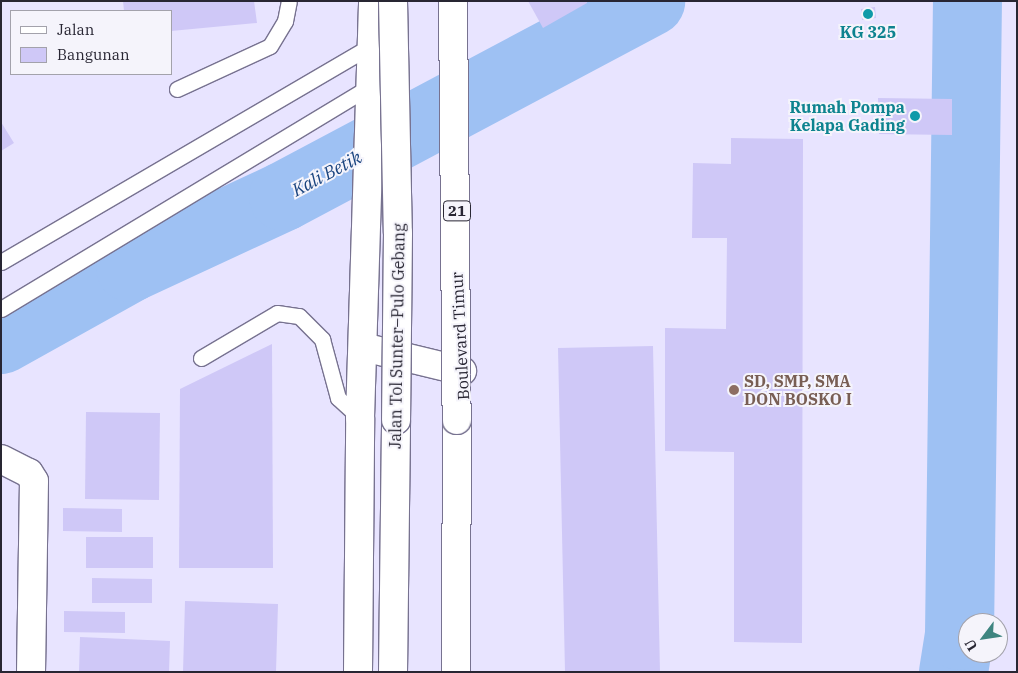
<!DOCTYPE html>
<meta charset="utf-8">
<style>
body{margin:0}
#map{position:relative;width:1018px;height:673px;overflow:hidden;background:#e8e4ff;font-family:"IBM Plex Serif",serif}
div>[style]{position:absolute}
.river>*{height:69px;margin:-34.5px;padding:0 34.5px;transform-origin:34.5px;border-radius:34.5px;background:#9ec1f3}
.building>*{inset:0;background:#cfc8f7}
.roads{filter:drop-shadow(1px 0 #777290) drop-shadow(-1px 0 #777290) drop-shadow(0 1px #777290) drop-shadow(0 -1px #777290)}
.lane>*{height:15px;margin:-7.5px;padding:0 7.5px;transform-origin:7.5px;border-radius:7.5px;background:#fff}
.street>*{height:28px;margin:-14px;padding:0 14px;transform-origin:14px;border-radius:14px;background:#fff}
.secondary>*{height:28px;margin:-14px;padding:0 14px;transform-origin:14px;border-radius:14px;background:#fff}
.highway>*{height:28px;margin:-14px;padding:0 14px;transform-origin:14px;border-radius:14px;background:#fff}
.bridges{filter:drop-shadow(1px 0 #777290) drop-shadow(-1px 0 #777290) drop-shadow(0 1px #777290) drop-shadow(0 -1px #777290)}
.highway-bridge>*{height:28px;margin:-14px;padding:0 14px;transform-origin:14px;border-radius:14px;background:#fff}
.dots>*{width:14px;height:14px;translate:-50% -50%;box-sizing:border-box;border:2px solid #f5f4fb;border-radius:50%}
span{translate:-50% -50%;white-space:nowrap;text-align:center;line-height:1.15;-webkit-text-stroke:4px #f5f4fb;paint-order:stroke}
.shield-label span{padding:1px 4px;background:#f5f4fb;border:1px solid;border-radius:4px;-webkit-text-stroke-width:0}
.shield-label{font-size:15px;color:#282633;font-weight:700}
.culture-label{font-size:16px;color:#0d838f;font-weight:700}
.right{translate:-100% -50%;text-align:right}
.street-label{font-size:16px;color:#282633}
.education-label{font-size:16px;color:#785e54;font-weight:700}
.left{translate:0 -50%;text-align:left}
.water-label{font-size:18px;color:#18437e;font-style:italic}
.frame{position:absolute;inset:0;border:2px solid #282633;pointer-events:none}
.legend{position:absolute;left:10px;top:10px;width:162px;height:65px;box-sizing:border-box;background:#f5f4fb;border:1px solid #a3a2ab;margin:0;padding:6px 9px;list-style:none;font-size:15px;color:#282633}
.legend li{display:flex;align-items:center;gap:10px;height:25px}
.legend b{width:25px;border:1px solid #a3a2ab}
.north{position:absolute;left:958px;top:613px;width:50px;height:50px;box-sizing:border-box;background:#f5f4fb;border:1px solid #a3a2ab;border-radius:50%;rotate:239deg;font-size:14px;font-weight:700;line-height:20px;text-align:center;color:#282633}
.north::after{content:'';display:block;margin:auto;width:18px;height:22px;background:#3e8580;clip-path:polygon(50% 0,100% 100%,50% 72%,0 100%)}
</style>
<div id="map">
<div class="river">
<div style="left:1px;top:339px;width:148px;rotate:-29.2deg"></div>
<div style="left:130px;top:267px;width:169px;rotate:-24.9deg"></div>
<div style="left:283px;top:196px;width:416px;rotate:-28deg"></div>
<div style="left:953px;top:672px;width:37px;rotate:-81deg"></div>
<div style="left:959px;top:635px;width:634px;rotate:-89.28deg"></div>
</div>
<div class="building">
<div style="clip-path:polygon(123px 1px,254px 1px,257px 23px,171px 31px,171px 11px,124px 11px)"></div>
<div style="clip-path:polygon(528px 1px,587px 1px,587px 3px,543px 28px)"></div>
<div style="clip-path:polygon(875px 7px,876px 18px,862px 20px,861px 9px)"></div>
<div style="clip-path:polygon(878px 98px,952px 99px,952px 135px,879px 134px)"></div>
<div style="clip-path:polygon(1px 122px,14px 143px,1px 151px)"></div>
<div style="clip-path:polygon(731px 138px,803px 139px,802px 643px,734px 642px,734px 452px,665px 451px,665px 328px,726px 329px,727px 238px,692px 238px,693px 163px,731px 164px)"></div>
<div style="clip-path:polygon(272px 344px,273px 568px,179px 568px,180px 389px)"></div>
<div style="clip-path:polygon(653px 346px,660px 672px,565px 672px,558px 348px)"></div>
<div style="clip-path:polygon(86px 412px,160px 413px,159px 500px,85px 499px)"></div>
<div style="clip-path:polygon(63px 508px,122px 509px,122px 532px,63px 531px)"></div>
<div style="clip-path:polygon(86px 537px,153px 537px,153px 568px,86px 568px)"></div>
<div style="clip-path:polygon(92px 578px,152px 579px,152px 603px,92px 603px)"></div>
<div style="clip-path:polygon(185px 601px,278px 604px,276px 672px,183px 672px)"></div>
<div style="clip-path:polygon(64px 611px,125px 612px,125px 633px,64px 632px)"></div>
<div style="clip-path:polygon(80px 637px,170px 641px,169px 672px,79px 672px)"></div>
</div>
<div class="roads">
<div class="lane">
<div style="left:177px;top:89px;width:102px;rotate:-24.8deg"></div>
<div style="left:270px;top:46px;width:29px;rotate:-59deg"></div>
<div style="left:285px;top:21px;width:20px;rotate:-79deg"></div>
<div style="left:1px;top:262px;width:431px;rotate:-30.3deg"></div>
<div style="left:1px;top:309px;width:430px;rotate:-31.1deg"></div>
<div style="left:201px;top:358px;width:88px;rotate:-30.6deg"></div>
<div style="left:277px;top:313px;width:22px;rotate:8deg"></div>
<div style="left:299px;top:316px;width:33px;rotate:45deg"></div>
<div style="left:322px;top:339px;width:61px;rotate:74.8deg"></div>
<div style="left:338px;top:398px;width:30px;rotate:42deg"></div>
</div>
<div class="street">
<div style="left:1px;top:459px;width:31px;rotate:27deg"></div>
<div style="left:29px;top:473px;width:9px;rotate:58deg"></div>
<div style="left:34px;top:481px;width:191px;rotate:90.9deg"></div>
</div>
<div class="secondary">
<div style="left:363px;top:347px;width:102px;rotate:13.6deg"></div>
<div style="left:358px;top:672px;width:254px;rotate:-89.5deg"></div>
<div style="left:360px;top:418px;width:417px;rotate:-88.2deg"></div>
</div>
<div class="highway">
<div style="left:393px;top:672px;width:252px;rotate:-89.3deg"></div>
<div style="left:456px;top:672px;width:252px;rotate:-89.8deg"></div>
</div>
</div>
<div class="bridges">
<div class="highway-bridge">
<div style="left:393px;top:1px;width:232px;rotate:88.8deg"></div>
<div style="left:398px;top:233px;width:187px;rotate:90.6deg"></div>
<div style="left:453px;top:1px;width:419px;rotate:89.5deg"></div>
</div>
</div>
<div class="dots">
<div style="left:868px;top:14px;background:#0f9aa8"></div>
<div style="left:915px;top:116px;background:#0f9aa8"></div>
<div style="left:734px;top:390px;background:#8d6e63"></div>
</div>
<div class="shield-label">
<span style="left:457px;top:211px">21</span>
</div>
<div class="culture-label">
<span style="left:868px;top:32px">KG 325</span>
<span class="right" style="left:905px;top:116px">Rumah Pompa<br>Kelapa Gading</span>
</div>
<div class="street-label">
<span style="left:397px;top:336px;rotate:-89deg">Jalan Tol Sunter–Pulo Gebang</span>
<span style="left:460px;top:336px;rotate:-93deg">Boulevard Timur</span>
</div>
<div class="education-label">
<span class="left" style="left:744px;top:390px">SD, SMP, SMA<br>DON BOSKO I</span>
</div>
<div class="water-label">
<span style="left:327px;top:174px;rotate:-28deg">Kali Betik</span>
</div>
<div class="frame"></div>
<ul class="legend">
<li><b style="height:6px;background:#fff"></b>Jalan</li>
<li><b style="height:14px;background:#cfc8f7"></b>Bangunan</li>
</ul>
<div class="north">U</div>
</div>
